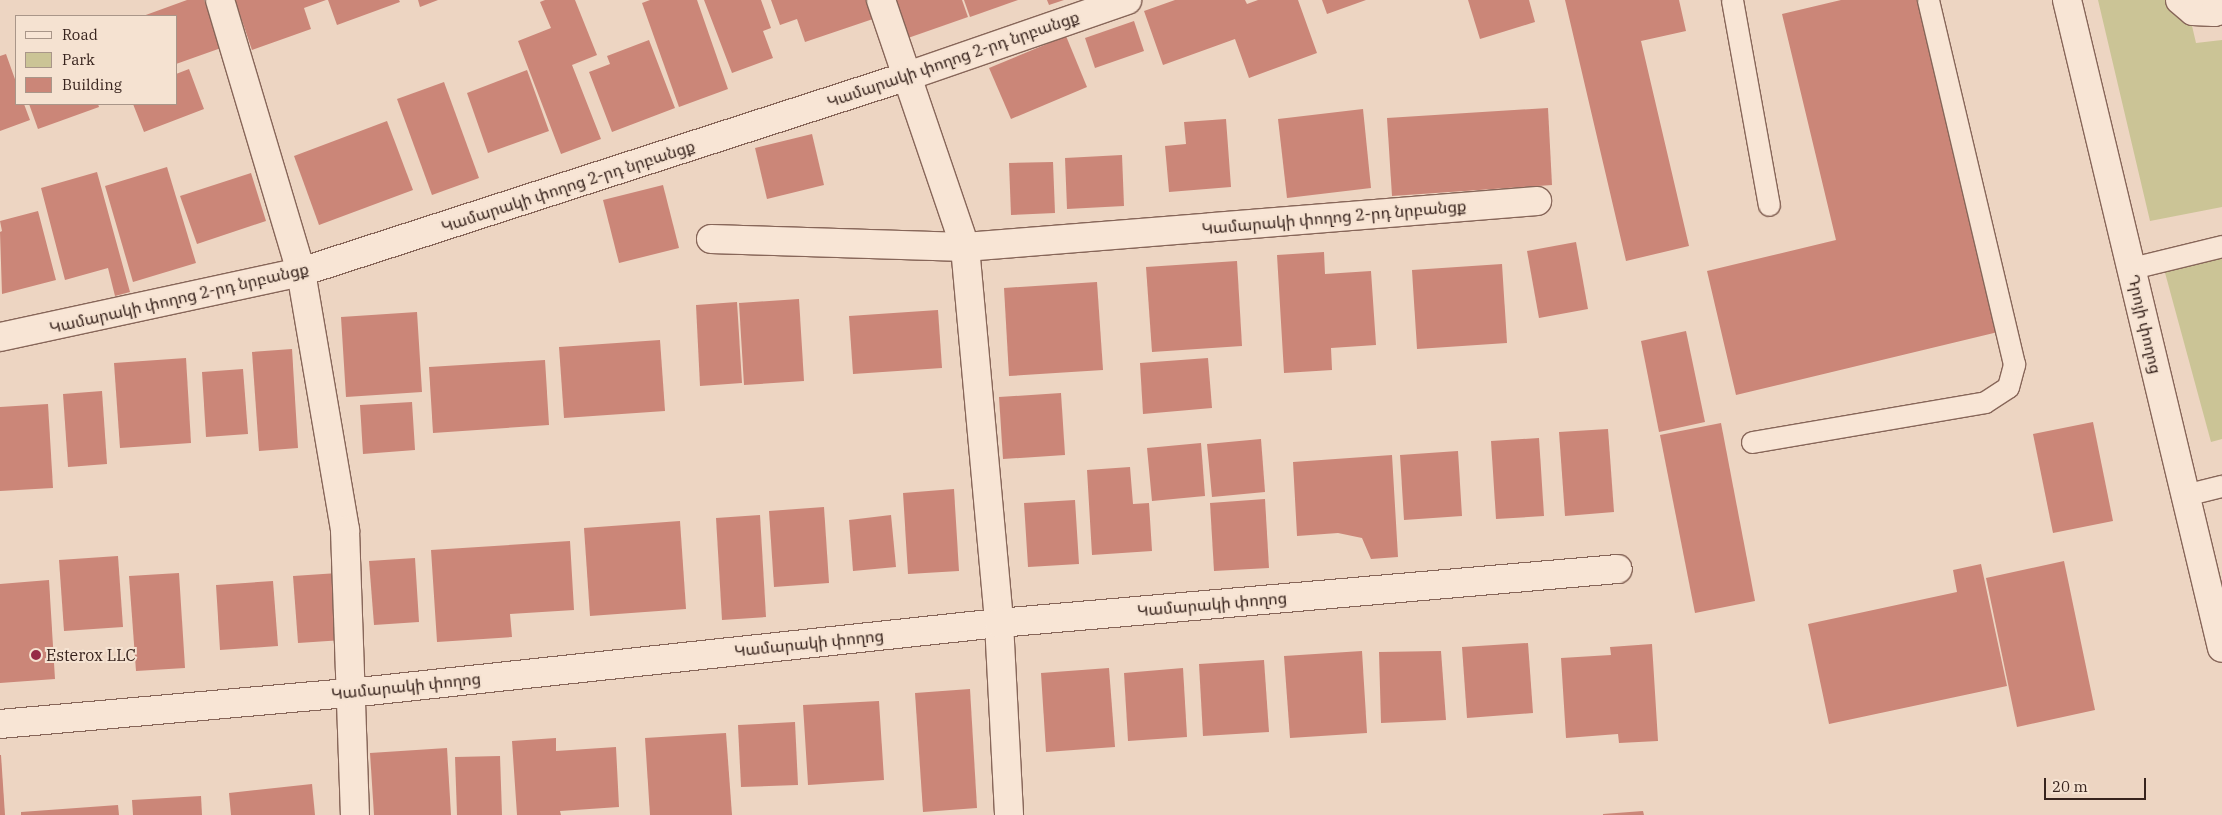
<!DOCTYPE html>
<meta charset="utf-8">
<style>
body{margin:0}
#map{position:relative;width:2222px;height:815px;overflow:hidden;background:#edd5c2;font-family:"IBM Plex Serif","Noto Sans Armenian",serif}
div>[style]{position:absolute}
.green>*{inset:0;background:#cbc496}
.building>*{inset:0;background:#cb8678}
.roads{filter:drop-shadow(1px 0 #876659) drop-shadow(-1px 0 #876659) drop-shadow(0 1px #876659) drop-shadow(0 -1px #876659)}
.lane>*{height:21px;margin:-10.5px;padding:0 10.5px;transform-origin:10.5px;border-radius:10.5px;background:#f8e5d5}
.street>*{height:28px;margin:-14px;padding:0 14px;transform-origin:14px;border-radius:14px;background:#f8e5d5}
.secondary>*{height:28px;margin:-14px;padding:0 14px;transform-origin:14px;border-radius:14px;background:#f8e5d5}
.dots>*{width:14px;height:14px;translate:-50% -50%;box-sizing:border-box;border:2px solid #f5e2d1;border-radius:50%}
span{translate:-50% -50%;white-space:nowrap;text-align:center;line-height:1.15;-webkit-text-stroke:4px #f5e2d1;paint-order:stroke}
.street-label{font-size:16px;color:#37231d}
.poi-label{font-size:16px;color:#37231d}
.left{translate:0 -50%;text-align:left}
.legend{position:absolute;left:15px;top:15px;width:162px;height:90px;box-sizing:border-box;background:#f5e2d1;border:1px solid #a99689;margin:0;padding:6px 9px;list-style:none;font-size:15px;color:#37231d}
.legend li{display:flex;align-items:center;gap:10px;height:25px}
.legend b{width:25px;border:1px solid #a99689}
.scale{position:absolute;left:2044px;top:778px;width:102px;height:22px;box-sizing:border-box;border:2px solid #37231d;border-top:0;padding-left:6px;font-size:15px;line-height:18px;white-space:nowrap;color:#37231d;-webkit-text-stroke:4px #f5e2d1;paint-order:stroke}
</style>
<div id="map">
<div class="green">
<div style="clip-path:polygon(2098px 0,2186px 0,2196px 43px,2222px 40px,2222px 207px,2150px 221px)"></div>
<div style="clip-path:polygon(2222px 253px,2222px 439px,2211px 442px,2164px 269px)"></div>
</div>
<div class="building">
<div style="clip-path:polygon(187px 0,204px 0,221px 48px,176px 64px,176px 16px,143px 16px)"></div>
<div style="clip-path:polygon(235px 0,326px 0,304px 8px,311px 29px,252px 50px)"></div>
<div style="clip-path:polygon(328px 0,399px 0,400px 2px,337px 25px)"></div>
<div style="clip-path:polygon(418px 0,438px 0,420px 7px)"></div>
<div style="clip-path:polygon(545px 0,575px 0,597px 55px,572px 65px,601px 139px,561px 154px,518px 41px,551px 28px,540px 2px)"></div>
<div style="clip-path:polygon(650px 0,697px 0,728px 89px,679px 107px,642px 3px)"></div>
<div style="clip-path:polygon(704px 0,761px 0,771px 28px,763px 31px,773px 58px,732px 73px)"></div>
<div style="clip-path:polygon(771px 0,866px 0,873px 19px,805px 42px,797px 19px,780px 25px)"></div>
<div style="clip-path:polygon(895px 0,962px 0,968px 17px,908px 38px)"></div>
<div style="clip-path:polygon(964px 0,1018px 0,970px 17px)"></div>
<div style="clip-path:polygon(1047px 0,1064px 0,1049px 5px)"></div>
<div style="clip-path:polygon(1175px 0,1245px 0,1247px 4px,1258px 0,1298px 0,1317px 53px,1249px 78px,1235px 39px,1163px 65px,1144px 11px)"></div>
<div style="clip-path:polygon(1322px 0,1366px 0,1327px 14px)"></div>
<div style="clip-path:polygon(1468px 0,1529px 0,1535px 22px,1480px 39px)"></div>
<div style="clip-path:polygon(1565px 0,1679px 0,1686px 31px,1641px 41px,1689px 246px,1626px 261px)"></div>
<div style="clip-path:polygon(1841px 0,1919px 0,1998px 332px,1736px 395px,1707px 271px,1836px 240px,1782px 14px)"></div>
<div style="clip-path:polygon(1134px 21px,1144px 51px,1095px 68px,1085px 38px)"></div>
<div style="clip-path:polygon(1066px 36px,1087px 87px,1011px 119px,989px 68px)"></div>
<div style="clip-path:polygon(649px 40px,675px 108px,612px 132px,589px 72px,610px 64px,607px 56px)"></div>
<div style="clip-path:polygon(6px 54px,16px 82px,16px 104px,24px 104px,30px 120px,0 131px,0 56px)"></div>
<div style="clip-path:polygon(189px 69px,204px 109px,144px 132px,133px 104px,176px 104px,176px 74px)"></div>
<div style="clip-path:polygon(527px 70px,549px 131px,488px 153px,467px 93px)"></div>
<div style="clip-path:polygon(444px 82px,479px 178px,432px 195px,397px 99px)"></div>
<div style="clip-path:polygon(29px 104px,98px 104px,99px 107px,38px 129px)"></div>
<div style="clip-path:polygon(1548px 108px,1552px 185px,1392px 196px,1387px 118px)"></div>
<div style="clip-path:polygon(1363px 109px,1371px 188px,1287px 198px,1278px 119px)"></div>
<div style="clip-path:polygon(1226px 119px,1231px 187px,1169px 192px,1165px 146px,1186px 144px,1184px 122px)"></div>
<div style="clip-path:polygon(387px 121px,413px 190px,319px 225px,294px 156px)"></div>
<div style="clip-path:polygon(812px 134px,824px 185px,767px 199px,755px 148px)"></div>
<div style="clip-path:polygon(1122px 155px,1124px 206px,1067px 209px,1065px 158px)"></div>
<div style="clip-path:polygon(1053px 162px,1055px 213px,1011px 215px,1009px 163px)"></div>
<div style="clip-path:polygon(167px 167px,196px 263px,133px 282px,105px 186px)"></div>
<div style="clip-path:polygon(97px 172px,130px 292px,115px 296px,108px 268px,65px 280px,41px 188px)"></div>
<div style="clip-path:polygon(251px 173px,266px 221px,197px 244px,180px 196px)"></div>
<div style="clip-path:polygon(663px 185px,679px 248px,619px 263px,603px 200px)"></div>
<div style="clip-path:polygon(38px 211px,56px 280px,2px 294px,0 232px,2px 231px,0 221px)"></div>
<div style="clip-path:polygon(1576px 242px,1588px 309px,1539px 318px,1527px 251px)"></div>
<div style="clip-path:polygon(1324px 252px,1325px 274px,1371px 271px,1376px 345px,1331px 348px,1332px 370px,1284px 373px,1277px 255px)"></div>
<div style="clip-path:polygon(1237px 261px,1242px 346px,1152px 352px,1146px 267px)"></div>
<div style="clip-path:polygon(1502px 264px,1507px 343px,1417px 349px,1412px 270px)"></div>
<div style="clip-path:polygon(1097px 282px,1103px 370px,1009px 376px,1004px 288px)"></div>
<div style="clip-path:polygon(799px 299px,804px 381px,744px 385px,739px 303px)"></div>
<div style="clip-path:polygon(737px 302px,742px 383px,700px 386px,696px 305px)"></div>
<div style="clip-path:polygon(938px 310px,942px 368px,853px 374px,849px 316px)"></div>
<div style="clip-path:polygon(417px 312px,422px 392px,346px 397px,341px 317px)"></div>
<div style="clip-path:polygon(1686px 331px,1705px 422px,1659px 432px,1641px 341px)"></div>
<div style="clip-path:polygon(660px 340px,665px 411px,564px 418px,559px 347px)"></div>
<div style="clip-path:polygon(292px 349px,298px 448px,259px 451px,252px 352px)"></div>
<div style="clip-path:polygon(186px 358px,191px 443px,120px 448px,114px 363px)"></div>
<div style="clip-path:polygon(1208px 358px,1212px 408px,1143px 414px,1140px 363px)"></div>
<div style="clip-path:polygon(545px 360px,549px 425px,433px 433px,429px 367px)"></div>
<div style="clip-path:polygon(243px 369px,248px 434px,206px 437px,202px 372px)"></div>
<div style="clip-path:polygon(102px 391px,107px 464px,68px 467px,63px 394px)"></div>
<div style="clip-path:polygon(1061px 393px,1065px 455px,1003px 459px,999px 397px)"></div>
<div style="clip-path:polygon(412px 402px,415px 450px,363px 454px,360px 405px)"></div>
<div style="clip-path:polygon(48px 404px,53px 488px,0 491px,0 407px)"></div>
<div style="clip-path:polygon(2093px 422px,2113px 521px,2053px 533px,2033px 434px)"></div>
<div style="clip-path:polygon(1721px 423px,1755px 601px,1695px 613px,1660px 435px)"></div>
<div style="clip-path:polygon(1608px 429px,1614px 512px,1565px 516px,1559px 432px)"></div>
<div style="clip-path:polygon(1539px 438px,1544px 516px,1496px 519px,1491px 441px)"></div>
<div style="clip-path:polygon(1261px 439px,1265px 492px,1212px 497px,1207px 444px)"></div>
<div style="clip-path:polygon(1201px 443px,1205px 496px,1152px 501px,1147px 448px)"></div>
<div style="clip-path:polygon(1458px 451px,1462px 516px,1404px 520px,1400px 455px)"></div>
<div style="clip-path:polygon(1392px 455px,1398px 557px,1371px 559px,1362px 538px,1338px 533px,1297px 536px,1293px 462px)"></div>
<div style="clip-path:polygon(1130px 467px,1133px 504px,1149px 503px,1152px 551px,1092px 555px,1087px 470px)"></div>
<div style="clip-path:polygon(954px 489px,959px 571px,908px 574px,903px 493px)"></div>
<div style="clip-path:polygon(1265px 499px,1269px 568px,1214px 571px,1210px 503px)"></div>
<div style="clip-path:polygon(1075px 500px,1079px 564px,1028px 567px,1024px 503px)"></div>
<div style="clip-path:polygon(824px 507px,829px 583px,774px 587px,769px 511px)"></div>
<div style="clip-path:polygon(760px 515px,766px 617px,722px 620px,716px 518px)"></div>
<div style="clip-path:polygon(891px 515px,896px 567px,853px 571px,849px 520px)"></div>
<div style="clip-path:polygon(680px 521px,686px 609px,590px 616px,584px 528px)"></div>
<div style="clip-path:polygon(570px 541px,574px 610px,510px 614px,512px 637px,437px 642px,431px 550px)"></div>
<div style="clip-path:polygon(118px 556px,123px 627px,64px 631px,59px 560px)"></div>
<div style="clip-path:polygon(415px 558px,419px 622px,374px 625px,369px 561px)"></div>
<div style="clip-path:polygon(2064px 561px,2095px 710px,2017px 727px,1986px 578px)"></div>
<div style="clip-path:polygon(1981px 564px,2007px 686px,1829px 724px,1808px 624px,1957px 592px,1953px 570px)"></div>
<div style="clip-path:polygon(179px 573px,185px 668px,136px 671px,129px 576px)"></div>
<div style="clip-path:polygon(338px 573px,343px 640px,298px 643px,293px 576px)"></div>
<div style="clip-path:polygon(49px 580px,55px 679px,0 683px,0 584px)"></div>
<div style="clip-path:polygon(273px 581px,278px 646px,220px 650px,216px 585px)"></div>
<div style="clip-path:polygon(1528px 643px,1533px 713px,1467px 718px,1462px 647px)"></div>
<div style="clip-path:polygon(1652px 644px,1658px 741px,1619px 743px,1618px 734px,1566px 738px,1561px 658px,1611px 655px,1610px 647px)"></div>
<div style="clip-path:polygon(1362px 651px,1367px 733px,1290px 738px,1284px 656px)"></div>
<div style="clip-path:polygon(1441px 651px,1446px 720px,1381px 723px,1379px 652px)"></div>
<div style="clip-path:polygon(1264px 660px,1269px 732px,1203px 736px,1199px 664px)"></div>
<div style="clip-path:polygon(1109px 668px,1115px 747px,1046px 752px,1041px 673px)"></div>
<div style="clip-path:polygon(1183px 668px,1187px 737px,1128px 741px,1124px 673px)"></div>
<div style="clip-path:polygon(970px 689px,977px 808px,923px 812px,915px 693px)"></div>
<div style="clip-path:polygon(879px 701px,884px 780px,808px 785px,803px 705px)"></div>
<div style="clip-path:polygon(795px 722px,798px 785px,741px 787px,738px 725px)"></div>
<div style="clip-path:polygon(726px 733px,732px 815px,650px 815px,645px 738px)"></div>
<div style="clip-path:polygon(556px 738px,556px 751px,616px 747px,619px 807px,560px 811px,561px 815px,517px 815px,512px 741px)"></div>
<div style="clip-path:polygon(447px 748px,451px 815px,374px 815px,370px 753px)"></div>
<div style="clip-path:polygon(0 755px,1px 755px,5px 815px,0 815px)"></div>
<div style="clip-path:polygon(500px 756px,502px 815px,457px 815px,455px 757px)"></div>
<div style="clip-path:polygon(312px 784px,315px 815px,231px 815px,229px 793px)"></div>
<div style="clip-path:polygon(201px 796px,202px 815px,133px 815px,132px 800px)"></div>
<div style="clip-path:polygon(118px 805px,119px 815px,21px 815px,21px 812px)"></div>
<div style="clip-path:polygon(1643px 811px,1644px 815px,1603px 815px,1603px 814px)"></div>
</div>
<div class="roads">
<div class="lane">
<div style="left:1732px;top:0;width:208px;rotate:79.8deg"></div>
<div style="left:2132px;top:268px;width:93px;rotate:-13.7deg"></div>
<div style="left:1752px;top:442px;width:236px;rotate:-9.7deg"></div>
<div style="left:1985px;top:402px;width:27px;rotate:-33deg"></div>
<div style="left:2008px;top:387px;width:24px;rotate:-75deg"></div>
<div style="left:2014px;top:364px;width:374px;rotate:-103.3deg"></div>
<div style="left:2185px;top:495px;width:38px;rotate:-14deg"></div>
</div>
<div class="street">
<div style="left:220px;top:0;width:284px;rotate:73.4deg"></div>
<div style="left:301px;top:272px;width:262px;rotate:80.3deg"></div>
<div style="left:345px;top:530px;width:285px;rotate:88deg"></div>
<div style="left:881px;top:0;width:261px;rotate:71.2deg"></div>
<div style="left:965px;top:247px;width:378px;rotate:84.8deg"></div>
<div style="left:999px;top:623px;width:192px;rotate:87deg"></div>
<div style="left:2180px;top:0;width:17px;rotate:40deg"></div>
<div style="left:2193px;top:11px;width:21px;rotate:3deg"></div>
<div style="left:2214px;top:12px;width:8px;rotate:-14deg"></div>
<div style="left:711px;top:239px;width:254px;rotate:1.8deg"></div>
<div style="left:965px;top:247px;width:574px;rotate:-4.6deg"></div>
<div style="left:0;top:337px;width:308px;rotate:-12.2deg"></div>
<div style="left:301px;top:272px;width:638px;rotate:-17.9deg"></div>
<div style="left:908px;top:76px;width:232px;rotate:-19.1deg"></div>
<div style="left:0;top:724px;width:351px;rotate:-5.1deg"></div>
<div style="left:350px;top:693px;width:653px;rotate:-6.16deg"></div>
<div style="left:999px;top:623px;width:621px;rotate:-4.99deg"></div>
</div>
<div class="secondary">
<div style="left:2067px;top:0;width:666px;rotate:76.55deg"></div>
</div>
</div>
<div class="dots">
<div style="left:36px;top:655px;background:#962a46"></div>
</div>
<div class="street-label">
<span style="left:953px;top:59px;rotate:-19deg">Կամարակի փողոց 2-րդ նրբանցք</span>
<span style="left:568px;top:186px;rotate:-18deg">Կամարակի փողոց 2-րդ նրբանցք</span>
<span style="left:1334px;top:217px;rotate:-5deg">Կամարակի փողոց 2-րդ նրբանցք</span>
<span style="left:179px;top:298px;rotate:-13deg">Կամարակի փողոց 2-րդ նրբանցք</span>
<span style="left:2145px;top:324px;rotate:77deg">Դրոյի փողոց</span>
<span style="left:1212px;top:604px;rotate:-5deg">Կամարակի փողոց</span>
<span style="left:809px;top:643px;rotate:-6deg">Կամարակի փողոց</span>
<span style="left:406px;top:686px;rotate:-6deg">Կամարակի փողոց</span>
</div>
<div class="poi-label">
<span class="left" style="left:46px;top:655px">Esterox LLC</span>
</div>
<ul class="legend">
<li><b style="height:6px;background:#f8e5d5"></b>Road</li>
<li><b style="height:14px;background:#cbc496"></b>Park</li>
<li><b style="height:14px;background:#cb8678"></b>Building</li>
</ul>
<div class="scale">20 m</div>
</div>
